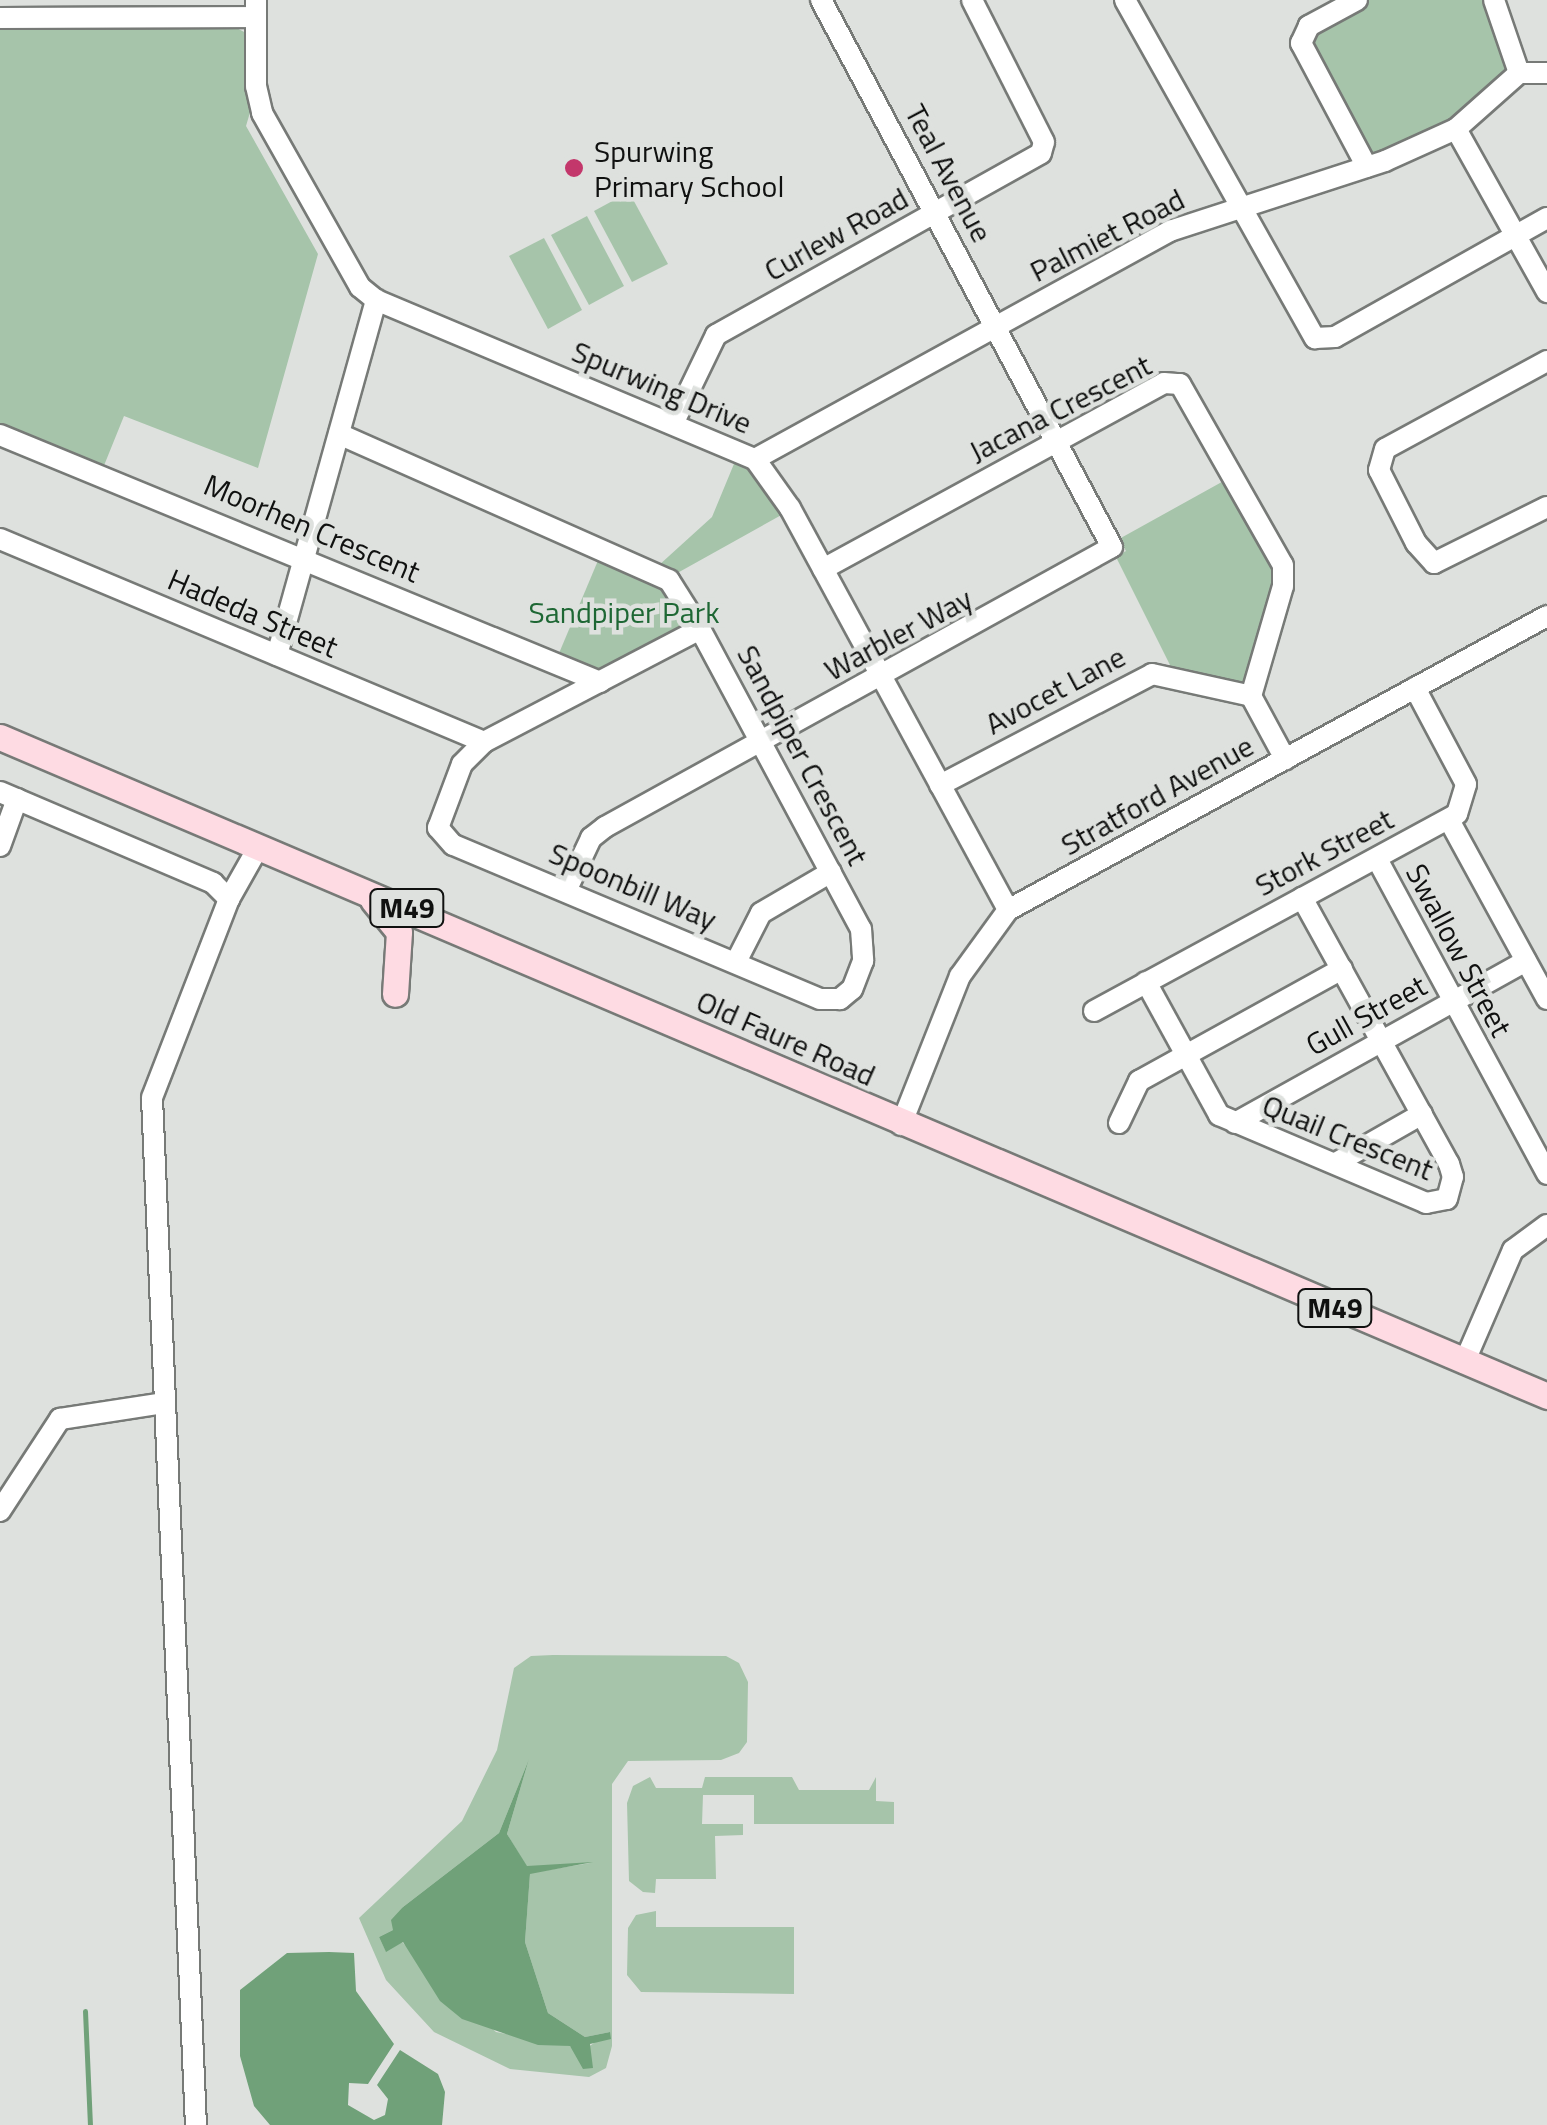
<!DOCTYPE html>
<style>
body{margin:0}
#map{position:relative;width:1547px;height:2125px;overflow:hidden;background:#dee1de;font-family:"Titillium Web",sans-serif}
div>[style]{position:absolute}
.green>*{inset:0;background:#a6c4aa}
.water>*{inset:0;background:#70a179}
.stream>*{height:5px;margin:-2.5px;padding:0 2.5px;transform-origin:2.5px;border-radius:2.5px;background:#70a179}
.roads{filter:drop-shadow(2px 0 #777a77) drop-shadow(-2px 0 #777a77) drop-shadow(0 2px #777a77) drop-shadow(0 -2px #777a77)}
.minor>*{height:20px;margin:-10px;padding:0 10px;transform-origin:10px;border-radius:10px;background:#fff}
.major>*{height:25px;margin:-12.5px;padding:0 12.5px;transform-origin:12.5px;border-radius:12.5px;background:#fedbe3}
.dots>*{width:28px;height:28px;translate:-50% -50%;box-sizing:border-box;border:5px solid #dee1de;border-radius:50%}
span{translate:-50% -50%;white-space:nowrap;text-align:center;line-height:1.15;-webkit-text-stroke:9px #dee1de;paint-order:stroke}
.shield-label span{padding:2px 8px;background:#dee1de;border:2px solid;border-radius:8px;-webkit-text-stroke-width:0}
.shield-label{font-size:28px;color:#101110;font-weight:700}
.poi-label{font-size:30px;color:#101110}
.left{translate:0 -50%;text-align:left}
.street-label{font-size:30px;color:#101110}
.park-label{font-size:30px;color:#1e6734}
</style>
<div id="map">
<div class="green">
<div style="clip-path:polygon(1369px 0,1487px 0,1507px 69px,1456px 120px,1374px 157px,1308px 35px)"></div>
<div style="clip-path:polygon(0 25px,231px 25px,246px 33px,251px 109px,246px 126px,318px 254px,258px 468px,124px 416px,103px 468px,0 426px)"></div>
<div style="clip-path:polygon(629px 192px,668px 264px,632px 282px,594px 211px)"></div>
<div style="clip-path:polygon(587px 216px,624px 286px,589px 305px,551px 235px)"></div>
<div style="clip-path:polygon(544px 238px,582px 310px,548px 329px,509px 256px)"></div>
<div style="clip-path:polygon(736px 459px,749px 465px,785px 513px,672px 576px,658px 566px,712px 517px)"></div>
<div style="clip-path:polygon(1229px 478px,1279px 573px,1243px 685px,1173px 671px,1116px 557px,1126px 551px,1119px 539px)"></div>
<div style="clip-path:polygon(602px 551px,668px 587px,686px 624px,603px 674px,557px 658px)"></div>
<div style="clip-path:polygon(evenodd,553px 1655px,726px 1656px,739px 1663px,748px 1682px,747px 1742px,739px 1753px,721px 1760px,628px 1761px,612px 1784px,612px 2046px,606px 2068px,589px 2077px,510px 2069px,434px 2032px,386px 1980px,359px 1918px,462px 1821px,497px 1750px,514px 1668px,531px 1656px,553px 1655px,529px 1759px,507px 1834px,527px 1867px,590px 1863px,530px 1873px,525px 1942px,548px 2013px,585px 2037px,610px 2032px,578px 2054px,570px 2046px,496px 2032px,402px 1942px,386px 1951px,379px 1937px,393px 1930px,403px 1907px,499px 1833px,529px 1759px)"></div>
<div style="clip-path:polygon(650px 1777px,656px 1788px,702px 1788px,705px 1777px,792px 1777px,799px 1790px,869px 1790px,876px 1777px,876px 1801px,894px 1802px,894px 1824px,754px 1824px,754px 1795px,703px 1795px,702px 1824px,743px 1824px,743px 1835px,715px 1836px,716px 1879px,656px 1879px,655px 1893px,643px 1892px,629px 1881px,627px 1803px,633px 1786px)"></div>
<div style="clip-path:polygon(656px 1911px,656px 1927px,794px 1927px,794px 1994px,641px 1992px,627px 1975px,628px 1928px,636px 1915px)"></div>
</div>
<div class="water">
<div style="clip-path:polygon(529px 1759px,507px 1834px,527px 1866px,593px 1862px,530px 1874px,525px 1942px,548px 2013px,585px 2037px,610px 2032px,611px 2039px,590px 2044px,593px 2068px,583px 2069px,570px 2046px,538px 2045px,462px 2019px,440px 2001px,403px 1942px,386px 1952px,379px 1937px,393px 1930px,391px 1920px,403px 1907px,499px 1833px)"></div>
<div style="clip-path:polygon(329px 1952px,354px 1953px,356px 1991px,394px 2044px,368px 2084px,349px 2083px,348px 2105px,374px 2120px,385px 2115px,388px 2099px,377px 2085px,400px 2050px,438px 2074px,445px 2092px,442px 2125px,270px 2125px,254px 2106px,240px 2056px,240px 1990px,287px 1953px)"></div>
</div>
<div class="stream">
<div style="left:85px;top:2011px;width:114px;rotate:87.5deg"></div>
</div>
<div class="roads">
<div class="minor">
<div style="left:256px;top:0;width:86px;rotate:90deg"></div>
<div style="left:256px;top:86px;width:28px;rotate:77deg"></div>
<div style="left:262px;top:113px;width:200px;rotate:60.6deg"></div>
<div style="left:360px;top:287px;width:21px;rotate:39deg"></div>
<div style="left:376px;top:300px;width:411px;rotate:22.8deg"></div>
<div style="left:755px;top:459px;width:60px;rotate:54.5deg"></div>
<div style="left:790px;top:508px;width:457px;rotate:61.5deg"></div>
<div style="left:1125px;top:0;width:388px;rotate:60.7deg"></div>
<div style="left:1315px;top:338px;width:20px;rotate:-3deg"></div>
<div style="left:1335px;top:337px;width:243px;rotate:-29.3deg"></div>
<div style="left:1357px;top:0;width:55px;rotate:151.6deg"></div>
<div style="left:1309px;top:26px;width:19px;rotate:115deg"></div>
<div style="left:1301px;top:43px;width:140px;rotate:62deg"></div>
<div style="left:1494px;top:0;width:77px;rotate:71.1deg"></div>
<div style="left:0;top:18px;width:256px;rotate:-0.2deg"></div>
<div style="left:1519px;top:73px;width:28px"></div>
<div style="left:1456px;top:129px;width:187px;rotate:60.8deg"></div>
<div style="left:1547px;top:361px;width:184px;rotate:151.5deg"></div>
<div style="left:1385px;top:449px;width:22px;rotate:106deg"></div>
<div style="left:1379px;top:470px;width:82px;rotate:63.1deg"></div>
<div style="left:1416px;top:543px;width:27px;rotate:48deg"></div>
<div style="left:1434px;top:563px;width:126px;rotate:-26.4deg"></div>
<div style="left:673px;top:424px;width:99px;rotate:-64.2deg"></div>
<div style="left:716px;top:335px;width:372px;rotate:-29.2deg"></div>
<div style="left:1041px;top:153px;width:11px;rotate:-75deg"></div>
<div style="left:1044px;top:142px;width:159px;rotate:-116.9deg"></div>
<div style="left:339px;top:434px;width:361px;rotate:23.9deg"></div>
<div style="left:669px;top:580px;width:58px;rotate:57.7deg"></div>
<div style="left:700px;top:629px;width:340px;rotate:61.8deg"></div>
<div style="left:861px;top:929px;width:32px;rotate:86deg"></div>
<div style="left:863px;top:961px;width:30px;rotate:111deg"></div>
<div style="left:852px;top:989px;width:16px;rotate:140deg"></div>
<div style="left:840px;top:999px;width:20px;rotate:180deg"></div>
<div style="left:820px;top:999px;width:398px;rotate:-157.2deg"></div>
<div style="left:453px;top:845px;width:23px;rotate:-131deg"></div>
<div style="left:438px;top:828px;width:68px;rotate:-69.4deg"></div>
<div style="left:462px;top:764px;width:31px;rotate:-45deg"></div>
<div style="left:484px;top:742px;width:244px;rotate:-27.6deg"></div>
<div style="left:0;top:435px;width:649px;rotate:22.38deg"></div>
<div style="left:755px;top:459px;width:474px;rotate:-28.8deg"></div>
<div style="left:1170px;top:231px;width:226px;rotate:-18deg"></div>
<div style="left:1385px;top:161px;width:78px;rotate:-24.3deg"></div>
<div style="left:1456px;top:129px;width:84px;rotate:-41.6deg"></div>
<div style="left:0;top:539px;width:525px;rotate:22.75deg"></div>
<div style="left:823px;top:569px;width:388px;rotate:-28.6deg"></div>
<div style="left:1164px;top:383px;width:16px;rotate:4deg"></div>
<div style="left:1180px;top:384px;width:208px;rotate:60.4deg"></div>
<div style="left:1283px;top:565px;width:21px;rotate:90deg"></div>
<div style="left:1283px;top:586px;width:115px;rotate:106.2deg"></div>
<div style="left:277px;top:655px;width:369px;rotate:-74.4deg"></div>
<div style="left:940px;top:785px;width:239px;rotate:-27.6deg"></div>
<div style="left:1152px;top:674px;width:101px;rotate:12.5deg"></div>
<div style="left:1251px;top:696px;width:72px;rotate:61.6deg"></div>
<div style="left:0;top:792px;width:232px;rotate:23.1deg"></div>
<div style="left:213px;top:883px;width:23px;rotate:45deg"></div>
<div style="left:229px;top:899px;width:213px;rotate:111.2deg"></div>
<div style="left:152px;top:1098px;width:1028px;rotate:87.55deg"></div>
<div style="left:1449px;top:820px;width:204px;rotate:61.3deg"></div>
<div style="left:0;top:846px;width:50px;rotate:-70.1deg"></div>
<div style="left:1377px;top:859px;width:358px;rotate:61.6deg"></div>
<div style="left:566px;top:891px;width:59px;rotate:-64.7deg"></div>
<div style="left:591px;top:838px;width:18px;rotate:-38deg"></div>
<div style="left:605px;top:827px;width:579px;rotate:-28.91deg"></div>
<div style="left:1112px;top:547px;width:620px;rotate:-118.01deg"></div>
<div style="left:229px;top:899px;width:61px;rotate:-60.5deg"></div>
<div style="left:736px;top:962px;width:55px;rotate:-63deg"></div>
<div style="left:761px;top:913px;width:81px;rotate:-30.4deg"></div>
<div style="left:1146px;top:982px;width:152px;rotate:61.2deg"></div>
<div style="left:1219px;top:1115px;width:225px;rotate:23deg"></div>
<div style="left:1426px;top:1203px;width:21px;rotate:-11deg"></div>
<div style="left:1447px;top:1199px;width:23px;rotate:-75deg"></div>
<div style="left:1453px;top:1177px;width:14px;rotate:-107deg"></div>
<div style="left:1449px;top:1164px;width:304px;rotate:-118.9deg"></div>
<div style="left:1094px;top:1011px;width:413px;rotate:-28.5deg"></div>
<div style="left:1457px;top:814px;width:31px;rotate:-73deg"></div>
<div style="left:1466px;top:784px;width:109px;rotate:-118deg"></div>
<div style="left:1119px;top:1123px;width:47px;rotate:-64.5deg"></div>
<div style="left:1139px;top:1081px;width:232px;rotate:-28.9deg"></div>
<div style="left:1235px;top:1123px;width:333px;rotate:-29.1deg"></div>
<div style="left:901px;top:1125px;width:160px;rotate:-68.4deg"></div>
<div style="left:960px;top:976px;width:82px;rotate:-54deg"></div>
<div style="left:1008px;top:910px;width:614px;rotate:-28.61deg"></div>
<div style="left:1336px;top:1163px;width:99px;rotate:-29.7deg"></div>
<div style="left:1464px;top:1363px;width:123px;rotate:-66.6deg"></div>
<div style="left:1513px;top:1250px;width:42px;rotate:-36.3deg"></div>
<div style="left:0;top:1511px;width:110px;rotate:-56.9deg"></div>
<div style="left:60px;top:1419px;width:106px;rotate:-8.7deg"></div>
</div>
<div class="major">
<div style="left:0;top:737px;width:1682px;rotate:23.07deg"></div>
<div style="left:373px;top:900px;width:41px;rotate:50.9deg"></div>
<div style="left:399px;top:932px;width:62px;rotate:93.7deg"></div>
</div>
</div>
<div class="dots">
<div style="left:574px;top:168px;background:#c3376b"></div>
</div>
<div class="shield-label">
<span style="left:407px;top:908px">M49</span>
<span style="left:1335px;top:1308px">M49</span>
</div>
<div class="poi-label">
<span class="left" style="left:594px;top:168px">Spurwing<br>Primary School</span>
</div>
<div class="street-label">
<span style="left:949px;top:173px;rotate:62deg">Teal Avenue</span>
<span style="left:836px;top:234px;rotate:-29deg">Curlew Road</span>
<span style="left:1107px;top:235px;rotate:-27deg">Palmiet Road</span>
<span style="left:662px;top:387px;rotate:23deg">Spurwing Drive</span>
<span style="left:1060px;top:408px;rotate:-27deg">Jacana Crescent</span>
<span style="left:312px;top:528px;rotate:23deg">Moorhen Crescent</span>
<span style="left:253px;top:613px;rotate:23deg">Hadeda Street</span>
<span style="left:898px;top:634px;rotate:-28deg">Warbler Way</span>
<span style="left:1055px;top:690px;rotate:-28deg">Avocet Lane</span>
<span style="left:803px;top:755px;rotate:62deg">Sandpiper Crescent</span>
<span style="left:1157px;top:795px;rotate:-29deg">Stratford Avenue</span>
<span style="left:1324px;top:852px;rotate:-28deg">Stork Street</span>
<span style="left:633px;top:886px;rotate:23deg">Spoonbill Way</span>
<span style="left:1459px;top:950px;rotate:62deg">Swallow Street</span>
<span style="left:1366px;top:1015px;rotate:-29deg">Gull Street</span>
<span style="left:786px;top:1038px;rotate:24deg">Old Faure Road</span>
<span style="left:1348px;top:1137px;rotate:22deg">Quail Crescent</span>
</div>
<div class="park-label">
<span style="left:624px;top:612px">Sandpiper Park</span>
</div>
</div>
